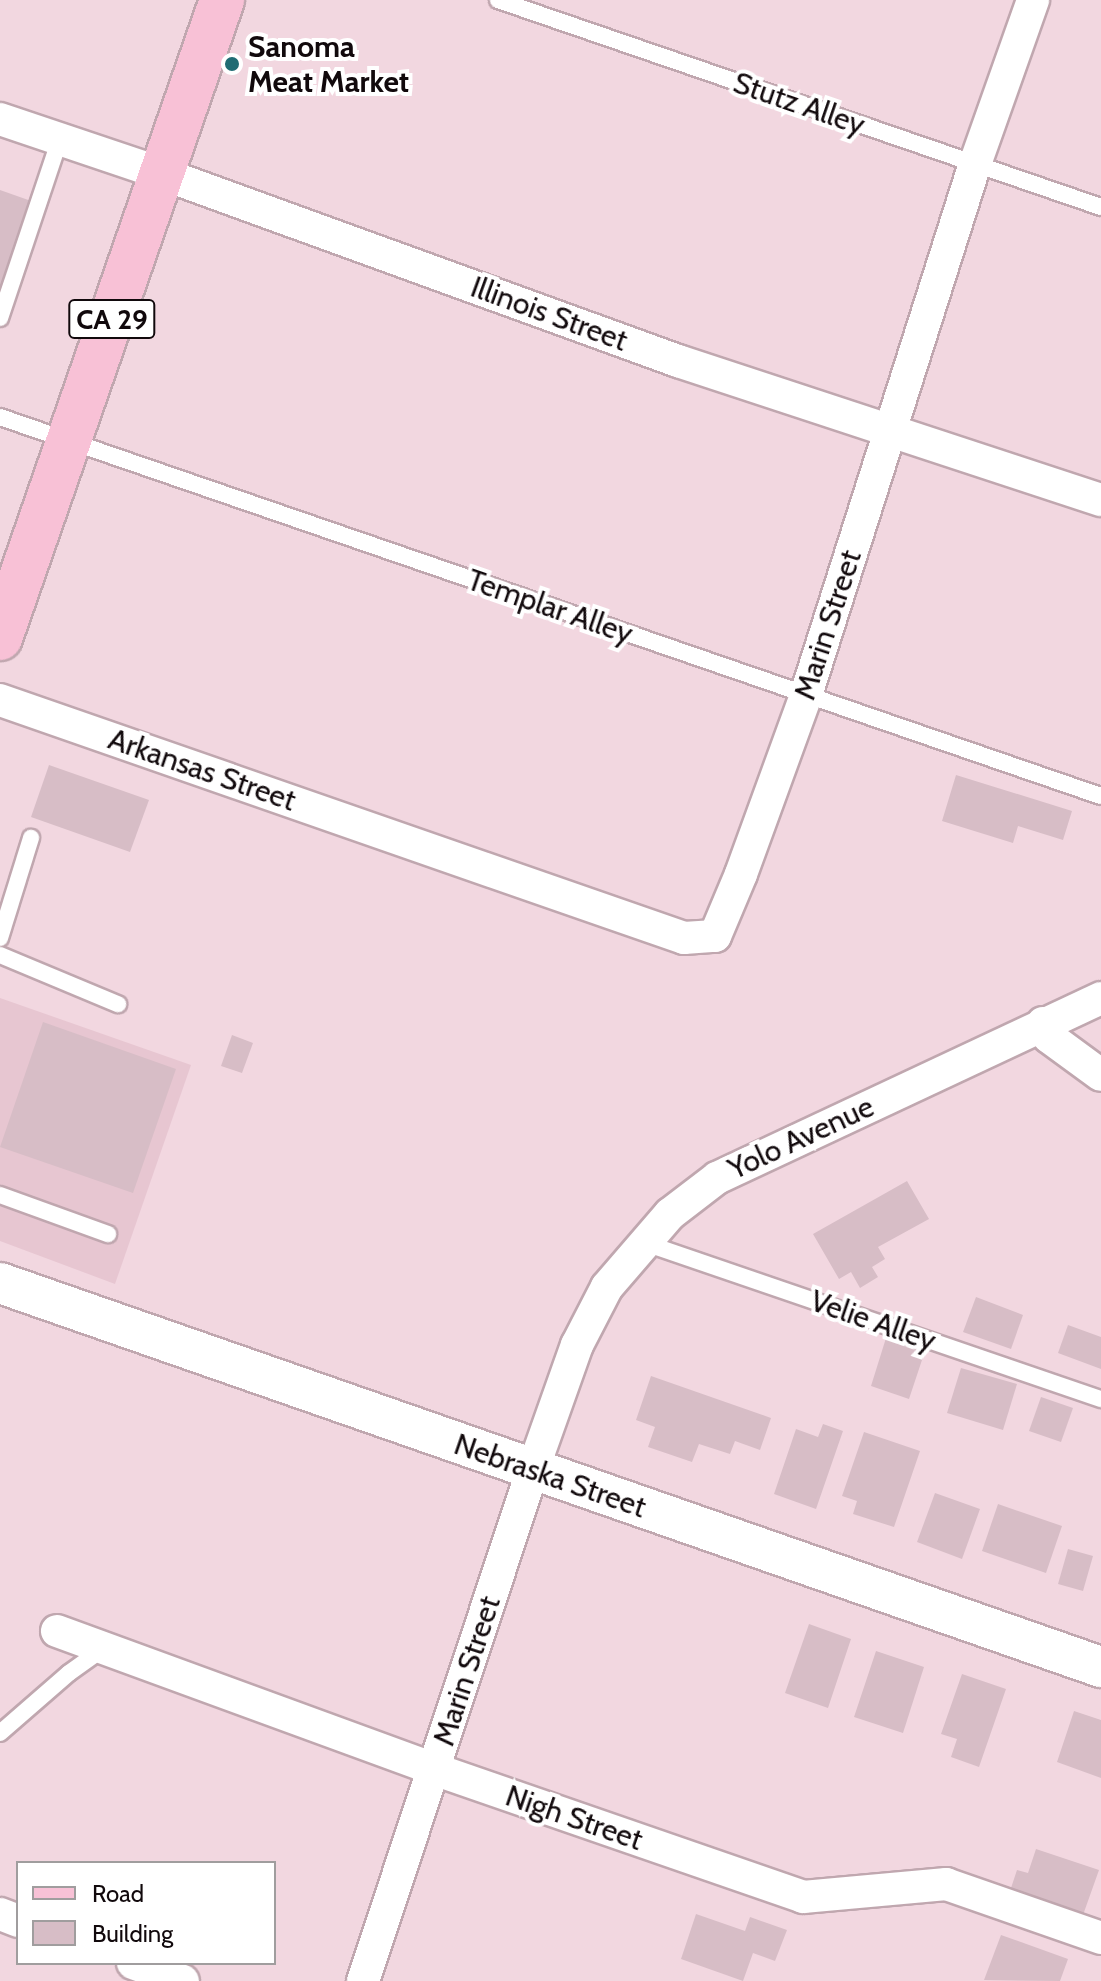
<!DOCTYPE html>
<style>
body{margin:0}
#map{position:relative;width:1101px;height:1981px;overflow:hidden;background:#f2d7e0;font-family:Cabin,sans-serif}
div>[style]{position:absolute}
.built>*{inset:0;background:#e7c6d1}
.building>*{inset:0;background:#d7bdc6}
.roads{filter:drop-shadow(2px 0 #c0a7af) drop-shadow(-2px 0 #c0a7af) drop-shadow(0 2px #c0a7af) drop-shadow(0 -2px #c0a7af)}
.service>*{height:16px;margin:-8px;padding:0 8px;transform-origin:8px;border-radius:8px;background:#fff}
.minor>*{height:32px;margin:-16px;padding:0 16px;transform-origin:16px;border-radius:16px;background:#fff}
.tertiary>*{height:40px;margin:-20px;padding:0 20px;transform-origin:20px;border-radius:20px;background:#fff}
.primary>*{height:44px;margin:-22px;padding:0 22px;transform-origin:22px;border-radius:22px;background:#f8c1d6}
.dots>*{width:22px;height:22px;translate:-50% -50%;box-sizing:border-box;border:4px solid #fff;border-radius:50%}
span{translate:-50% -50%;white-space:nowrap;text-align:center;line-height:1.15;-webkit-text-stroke:8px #fff;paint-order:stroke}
.shield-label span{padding:2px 6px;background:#fff;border:2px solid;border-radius:6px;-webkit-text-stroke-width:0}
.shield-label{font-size:28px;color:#11090c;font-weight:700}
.poi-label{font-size:30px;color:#11090c;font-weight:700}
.left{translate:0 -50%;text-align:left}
.street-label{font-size:30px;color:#11090c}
.legend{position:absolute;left:16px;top:1861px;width:260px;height:104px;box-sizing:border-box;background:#fff;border:2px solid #a09d9e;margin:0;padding:10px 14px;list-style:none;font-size:24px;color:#11090c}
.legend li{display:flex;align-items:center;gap:16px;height:40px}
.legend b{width:40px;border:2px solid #a09d9e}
</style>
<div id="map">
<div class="built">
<div style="clip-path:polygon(0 998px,191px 1065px,115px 1284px,0 1241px)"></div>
</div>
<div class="building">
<div style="clip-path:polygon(0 190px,34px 202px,0 299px)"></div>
<div style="clip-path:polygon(49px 765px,149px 800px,130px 852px,31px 817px)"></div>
<div style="clip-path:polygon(956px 775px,1072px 811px,1063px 840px,1018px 826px,1013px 843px,942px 821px)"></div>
<div style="clip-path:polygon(43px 1022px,176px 1069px,133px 1193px,0 1147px)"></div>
<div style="clip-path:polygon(232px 1035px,253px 1043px,242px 1073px,221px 1066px)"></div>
<div style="clip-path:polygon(907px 1181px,929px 1219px,878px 1247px,885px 1259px,872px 1267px,878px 1277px,860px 1288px,851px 1272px,839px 1279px,813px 1234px)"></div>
<div style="clip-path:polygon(976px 1297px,1023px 1315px,1011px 1349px,963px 1332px)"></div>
<div style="clip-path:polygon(1068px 1325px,1101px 1337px,1101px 1369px,1058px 1353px)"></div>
<div style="clip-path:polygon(886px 1338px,925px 1351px,909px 1399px,871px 1386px)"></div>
<div style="clip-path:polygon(961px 1368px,1017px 1384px,1003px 1430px,947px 1413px)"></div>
<div style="clip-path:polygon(651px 1376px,771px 1418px,760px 1450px,735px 1441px,730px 1454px,699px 1444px,692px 1462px,648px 1447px,655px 1427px,636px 1420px)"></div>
<div style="clip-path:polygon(1041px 1397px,1073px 1408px,1061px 1442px,1029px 1431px)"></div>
<div style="clip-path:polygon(823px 1424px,843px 1431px,816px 1509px,774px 1494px,796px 1429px,818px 1437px)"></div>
<div style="clip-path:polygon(864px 1432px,920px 1451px,894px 1527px,853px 1514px,857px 1501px,842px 1496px)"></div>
<div style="clip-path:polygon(935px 1493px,980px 1509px,962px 1559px,917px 1542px)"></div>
<div style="clip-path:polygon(998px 1504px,1062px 1526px,1046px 1573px,982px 1551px)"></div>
<div style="clip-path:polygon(1068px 1549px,1093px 1556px,1083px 1591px,1058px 1584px)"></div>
<div style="clip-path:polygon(809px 1624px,851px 1639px,828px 1708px,785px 1693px)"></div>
<div style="clip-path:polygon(876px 1651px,924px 1667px,903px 1733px,854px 1717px)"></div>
<div style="clip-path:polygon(962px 1674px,1006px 1689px,979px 1767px,951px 1757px,957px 1739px,941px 1734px)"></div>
<div style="clip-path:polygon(1074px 1711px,1101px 1720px,1101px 1778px,1057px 1762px)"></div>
<div style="clip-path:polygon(1036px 1849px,1099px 1870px,1083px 1915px,1010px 1891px,1017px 1870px,1028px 1873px)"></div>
<div style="clip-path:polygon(696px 1914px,745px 1931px,750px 1917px,787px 1930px,775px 1961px,753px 1953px,743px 1981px,681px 1959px)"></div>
<div style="clip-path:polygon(1001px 1935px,1068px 1959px,1060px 1981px,984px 1980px)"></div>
</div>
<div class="roads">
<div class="service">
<div style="left:498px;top:0;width:638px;rotate:18.95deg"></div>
<div style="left:0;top:318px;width:189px;rotate:-71.5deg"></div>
<div style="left:0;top:417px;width:1164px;rotate:19deg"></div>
<div style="left:0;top:938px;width:105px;rotate:-72.8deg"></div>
<div style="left:0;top:955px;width:128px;rotate:22.6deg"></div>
<div style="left:0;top:1195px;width:115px;rotate:19.9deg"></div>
<div style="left:645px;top:1243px;width:482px;rotate:18.9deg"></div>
<div style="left:0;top:1733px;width:91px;rotate:-41deg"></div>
<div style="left:69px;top:1673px;width:43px;rotate:-35.5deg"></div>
</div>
<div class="minor">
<div style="left:0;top:119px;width:172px;rotate:18.6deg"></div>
<div style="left:163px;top:174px;width:548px;rotate:19.96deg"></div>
<div style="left:678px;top:361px;width:445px;rotate:18.2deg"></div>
<div style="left:0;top:700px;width:724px;rotate:19.19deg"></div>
<div style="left:684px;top:938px;width:31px;rotate:-4deg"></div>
<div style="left:715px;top:936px;width:67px;rotate:-67.2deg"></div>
<div style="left:741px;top:874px;width:190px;rotate:-70deg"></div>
<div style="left:806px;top:695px;width:557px;rotate:-72.35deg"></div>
<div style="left:975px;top:164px;width:174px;rotate:-70.5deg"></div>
<div style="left:1043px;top:1023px;width:15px;rotate:67deg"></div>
<div style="left:1049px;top:1037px;width:64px;rotate:36.2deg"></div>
<div style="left:57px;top:1631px;width:401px;rotate:20.1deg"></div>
<div style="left:434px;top:1769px;width:391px;rotate:19.1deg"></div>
<div style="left:803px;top:1897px;width:144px;rotate:-5.2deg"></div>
<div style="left:946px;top:1884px;width:164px;rotate:19.2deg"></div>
<div style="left:0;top:1914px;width:19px;rotate:21deg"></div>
<div style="left:133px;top:1963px;width:53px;rotate:19.8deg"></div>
<div style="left:363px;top:1981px;width:539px;rotate:-71.63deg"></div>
<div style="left:533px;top:1469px;width:132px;rotate:-70.5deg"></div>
<div style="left:577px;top:1345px;width:65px;rotate:-62.7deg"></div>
<div style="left:607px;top:1287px;width:96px;rotate:-49.2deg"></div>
<div style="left:670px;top:1214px;width:59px;rotate:-37.5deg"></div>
<div style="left:717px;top:1178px;width:424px;rotate:-25.1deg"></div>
</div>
<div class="tertiary">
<div style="left:0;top:1283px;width:1166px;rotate:19.23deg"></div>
</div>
<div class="primary">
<div style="left:0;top:638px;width:676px;rotate:-70.81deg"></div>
</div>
</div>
<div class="dots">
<div style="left:232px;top:64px;background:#206b73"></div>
</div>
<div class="shield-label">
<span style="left:112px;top:319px">CA 29</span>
</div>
<div class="poi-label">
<span class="left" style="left:248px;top:64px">Sanoma<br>Meat Market</span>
</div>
<div class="street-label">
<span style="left:799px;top:104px;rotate:19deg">Stutz Alley</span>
<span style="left:549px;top:314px;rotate:20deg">Illinois Street</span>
<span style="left:550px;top:607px;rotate:19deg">Templar Alley</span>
<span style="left:828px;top:625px;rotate:-72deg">Marin Street</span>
<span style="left:202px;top:770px;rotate:19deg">Arkansas Street</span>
<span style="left:801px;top:1138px;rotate:-25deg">Yolo Avenue</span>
<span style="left:873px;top:1321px;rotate:19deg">Velie Alley</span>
<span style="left:550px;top:1476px;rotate:19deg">Nebraska Street</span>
<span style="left:467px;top:1671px;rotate:-72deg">Marin Street</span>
<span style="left:574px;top:1818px;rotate:19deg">Nigh Street</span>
</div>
<ul class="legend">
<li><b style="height:10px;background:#f8c1d6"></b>Road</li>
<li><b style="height:22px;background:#d7bdc6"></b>Building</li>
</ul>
</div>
